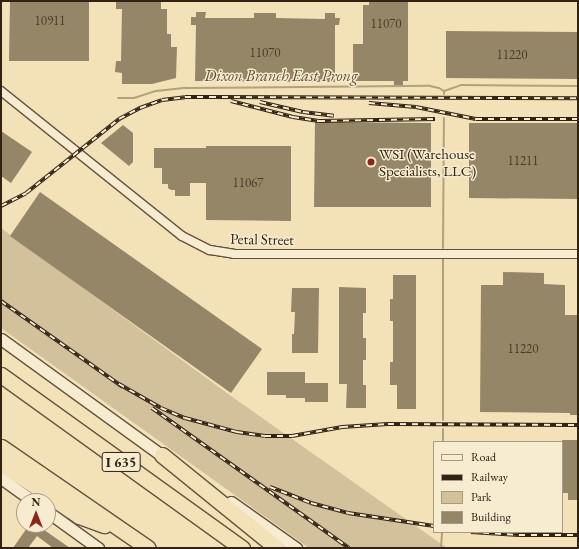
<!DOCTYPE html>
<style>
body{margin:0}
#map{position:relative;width:579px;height:549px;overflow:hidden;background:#f3e2b7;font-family:"EB Garamond",serif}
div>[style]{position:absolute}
.green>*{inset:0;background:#d2c19b}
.stream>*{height:2px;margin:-1px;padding:0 1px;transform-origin:1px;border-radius:1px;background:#b1a17f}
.building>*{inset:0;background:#968668}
.roads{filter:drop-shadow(1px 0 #62523c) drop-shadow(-1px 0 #62523c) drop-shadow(0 1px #62523c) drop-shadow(0 -1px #62523c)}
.street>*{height:8px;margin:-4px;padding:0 4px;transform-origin:4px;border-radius:4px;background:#f7ecd0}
.secondary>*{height:11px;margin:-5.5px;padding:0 5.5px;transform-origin:5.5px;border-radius:5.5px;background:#f7ecd0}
.highway>*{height:15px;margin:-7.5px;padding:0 7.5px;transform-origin:7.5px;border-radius:7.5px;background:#f3e2b7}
.rail>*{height:3.5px;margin-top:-1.75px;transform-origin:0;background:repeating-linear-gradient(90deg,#f7ecd0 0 6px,#312213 0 12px);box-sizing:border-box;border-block:1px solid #312213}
.dots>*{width:11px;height:11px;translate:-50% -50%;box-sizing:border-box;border:2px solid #f7ecd0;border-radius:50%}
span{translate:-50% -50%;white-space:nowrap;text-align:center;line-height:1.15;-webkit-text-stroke:3px #f7ecd0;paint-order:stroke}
.number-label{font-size:13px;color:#4a3b28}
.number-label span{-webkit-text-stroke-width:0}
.shield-label span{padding:1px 3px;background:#f7ecd0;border:1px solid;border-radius:3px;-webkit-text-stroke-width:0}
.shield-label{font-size:14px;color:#312213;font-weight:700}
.poi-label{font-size:15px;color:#312213}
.left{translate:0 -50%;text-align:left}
.street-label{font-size:15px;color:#312213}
.water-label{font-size:16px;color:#5e4e39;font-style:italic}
.frame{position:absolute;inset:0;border:2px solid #312213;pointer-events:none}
.legend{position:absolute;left:433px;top:441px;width:130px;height:92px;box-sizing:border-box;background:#f7ecd0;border:1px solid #a89b84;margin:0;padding:5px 7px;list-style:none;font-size:12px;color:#312213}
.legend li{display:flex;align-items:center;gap:8px;height:20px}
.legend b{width:20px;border:1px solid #a89b84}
.north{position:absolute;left:16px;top:493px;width:40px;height:40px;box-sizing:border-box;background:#f7ecd0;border:1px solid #a89b84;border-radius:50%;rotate:0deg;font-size:11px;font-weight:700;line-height:16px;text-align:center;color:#312213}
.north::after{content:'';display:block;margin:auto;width:14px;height:18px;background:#8f2418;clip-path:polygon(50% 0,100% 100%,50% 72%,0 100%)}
</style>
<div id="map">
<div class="green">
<div style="clip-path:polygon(1px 228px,231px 396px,447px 548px,309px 548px,1px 328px)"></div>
</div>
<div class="stream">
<div style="left:444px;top:91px;width:18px;rotate:-19deg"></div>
<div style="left:461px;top:85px;width:117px;rotate:0.5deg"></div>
<div style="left:118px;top:98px;width:16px"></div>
<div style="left:134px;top:98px;width:23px;rotate:-18deg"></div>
<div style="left:156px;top:91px;width:30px;rotate:-6deg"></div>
<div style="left:186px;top:88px;width:244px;rotate:-0.5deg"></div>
<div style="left:430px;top:86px;width:9px;rotate:13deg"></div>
<div style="left:439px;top:88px;width:6px;rotate:31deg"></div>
<div style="left:444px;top:91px;width:3px;rotate:90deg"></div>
<div style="left:443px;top:248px;width:130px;rotate:-89.6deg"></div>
<div style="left:443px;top:420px;width:161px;rotate:-90deg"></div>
<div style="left:443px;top:442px;width:13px;rotate:-90deg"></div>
<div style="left:441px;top:548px;width:16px;rotate:-86deg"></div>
</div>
<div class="building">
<div style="clip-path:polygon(10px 1px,89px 1px,89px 61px,9px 61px)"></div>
<div style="clip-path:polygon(122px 1px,161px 1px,161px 9px,167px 9px,167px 34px,171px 34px,171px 47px,177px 47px,176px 78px,152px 84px,122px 84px,122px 73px,115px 72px,116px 61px,121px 61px,122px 9px,116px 9px,116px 2px)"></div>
<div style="clip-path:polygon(369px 1px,408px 1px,408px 81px,403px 81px,403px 85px,394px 85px,394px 81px,353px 81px,353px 44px,363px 44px,363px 5px,369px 5px)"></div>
<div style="clip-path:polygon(196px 12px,206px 12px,205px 18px,254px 18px,254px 13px,276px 13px,276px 18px,325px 19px,325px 13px,335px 13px,335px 18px,340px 18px,339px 25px,335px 25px,335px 82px,195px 81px,196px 25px,191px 25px,191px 17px,196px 17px)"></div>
<div style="clip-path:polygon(446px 31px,578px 32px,578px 79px,446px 78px)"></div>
<div style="clip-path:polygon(315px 122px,431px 123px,431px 207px,314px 207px)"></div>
<div style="clip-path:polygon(469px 123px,578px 123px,578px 199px,469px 198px)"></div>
<div style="clip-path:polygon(123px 125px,133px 133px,133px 162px,129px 166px,101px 143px)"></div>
<div style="clip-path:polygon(1px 131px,32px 152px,11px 183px,1px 176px)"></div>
<div style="clip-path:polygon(206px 146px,291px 146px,291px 221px,206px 220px,206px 183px,190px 183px,190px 196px,175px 196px,175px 190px,171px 190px,168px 188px,168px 184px,162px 184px,162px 168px,154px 168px,154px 148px,206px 148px)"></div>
<div style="clip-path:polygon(40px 192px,262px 349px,231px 393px,10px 236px)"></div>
<div style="clip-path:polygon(503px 272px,544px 273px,544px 284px,565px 285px,565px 315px,578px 315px,578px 415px,570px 415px,570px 413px,480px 412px,481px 285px,503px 285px)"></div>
<div style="clip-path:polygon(393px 275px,416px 275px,416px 409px,397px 409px,397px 385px,390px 385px,390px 362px,393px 362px,393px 321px,390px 321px,390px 299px,393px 299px)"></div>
<div style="clip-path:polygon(339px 287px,366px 288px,366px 313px,363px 313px,363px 338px,366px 338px,366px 360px,363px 360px,363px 385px,366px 385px,366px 408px,346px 408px,347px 384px,339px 384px)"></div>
<div style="clip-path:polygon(292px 288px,319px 288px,318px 353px,292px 353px,292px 334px,294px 334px,295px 312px,291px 312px)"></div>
<div style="clip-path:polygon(267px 372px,305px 372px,305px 383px,328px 383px,328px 402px,305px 402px,305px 398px,286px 398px,286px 395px,267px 395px)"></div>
<div style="clip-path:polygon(562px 440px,578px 440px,578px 500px,568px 500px,568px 493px,562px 493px)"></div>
<div style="clip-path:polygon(29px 525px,37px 525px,70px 548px,53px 548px,37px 536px,28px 548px,13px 548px)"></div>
</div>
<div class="roads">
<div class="street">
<div style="left:1px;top:91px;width:232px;rotate:38.7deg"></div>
<div style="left:182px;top:236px;width:31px;rotate:27deg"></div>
<div style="left:210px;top:250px;width:24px;rotate:9deg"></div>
<div style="left:234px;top:254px;width:344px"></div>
</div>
<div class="secondary">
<div style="left:1px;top:339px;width:205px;rotate:35.9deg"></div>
<div style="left:1px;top:478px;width:39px;rotate:36deg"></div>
<div style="left:231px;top:502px;width:80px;rotate:35.3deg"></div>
<div style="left:48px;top:512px;width:62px;rotate:35.8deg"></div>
</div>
<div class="highway">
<div style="left:1px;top:375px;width:297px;rotate:35.7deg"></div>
<div style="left:1px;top:447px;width:178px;rotate:34.5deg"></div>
<div style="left:162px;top:455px;width:148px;rotate:39deg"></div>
<div style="left:1px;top:463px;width:94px;rotate:34.2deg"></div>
<div style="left:79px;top:516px;width:27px;rotate:20deg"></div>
</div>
</div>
<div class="rail">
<div style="left:231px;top:101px;width:64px;rotate:14.5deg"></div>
<div style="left:293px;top:117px;width:26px;rotate:9deg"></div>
<div style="left:319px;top:121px;width:116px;rotate:-1deg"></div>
<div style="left:260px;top:102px;width:44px;rotate:13.1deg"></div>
<div style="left:303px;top:112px;width:31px;rotate:7deg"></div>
<div style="left:369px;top:103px;width:47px;rotate:4.9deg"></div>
<div style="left:416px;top:107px;width:61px;rotate:11.3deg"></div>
<div style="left:476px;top:119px;width:102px"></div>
<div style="left:1px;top:206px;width:28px;rotate:-27deg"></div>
<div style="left:26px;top:193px;width:119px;rotate:-38.5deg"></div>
<div style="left:119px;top:119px;width:24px;rotate:-28deg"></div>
<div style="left:140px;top:108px;width:23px;rotate:-20deg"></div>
<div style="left:162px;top:100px;width:23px;rotate:-7deg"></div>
<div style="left:185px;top:97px;width:25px"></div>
<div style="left:210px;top:97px;width:368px;rotate:0.2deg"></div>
<div style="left:1px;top:301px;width:149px;rotate:35.2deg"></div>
<div style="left:119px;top:384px;width:48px;rotate:29.7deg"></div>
<div style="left:161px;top:408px;width:26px;rotate:23deg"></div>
<div style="left:185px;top:418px;width:54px;rotate:15.1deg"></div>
<div style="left:237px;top:432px;width:28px;rotate:8deg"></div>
<div style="left:265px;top:436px;width:27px"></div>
<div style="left:292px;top:436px;width:51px;rotate:-10.2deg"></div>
<div style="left:342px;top:427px;width:46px;rotate:-3.7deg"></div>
<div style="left:388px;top:424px;width:190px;rotate:0.3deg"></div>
<div style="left:152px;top:408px;width:242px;rotate:35.4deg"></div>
<div style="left:270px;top:487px;width:44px;rotate:21.3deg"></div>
<div style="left:311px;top:503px;width:38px;rotate:15deg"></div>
<div style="left:348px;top:513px;width:87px;rotate:8.6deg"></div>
<div style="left:471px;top:532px;width:48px;rotate:3.6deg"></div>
<div style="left:519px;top:535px;width:59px"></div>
</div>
<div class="dots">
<div style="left:371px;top:162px;background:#8f2418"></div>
</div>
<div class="number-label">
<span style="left:50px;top:21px">10911</span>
<span style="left:386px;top:24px">11070</span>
<span style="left:265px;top:53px">11070</span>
<span style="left:512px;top:55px">11220</span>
<span style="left:523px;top:161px">11211</span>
<span style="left:248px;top:183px">11067</span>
<span style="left:523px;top:349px">11220</span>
</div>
<div class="shield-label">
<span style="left:121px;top:462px">I 635</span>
</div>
<div class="poi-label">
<span class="left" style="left:379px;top:162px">WSI (Warehouse<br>Specialists, LLC)</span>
</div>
<div class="street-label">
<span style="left:262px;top:239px;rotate:1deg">Petal Street</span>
</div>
<div class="water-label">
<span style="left:281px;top:76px">Dixon Branch East Prong</span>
</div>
<div class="frame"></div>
<ul class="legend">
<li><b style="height:5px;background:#f7ecd0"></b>Road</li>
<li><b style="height:5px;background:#312213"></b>Railway</li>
<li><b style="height:11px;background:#d2c19b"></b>Park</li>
<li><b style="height:11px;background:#968668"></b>Building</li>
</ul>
<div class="north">N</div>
</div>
